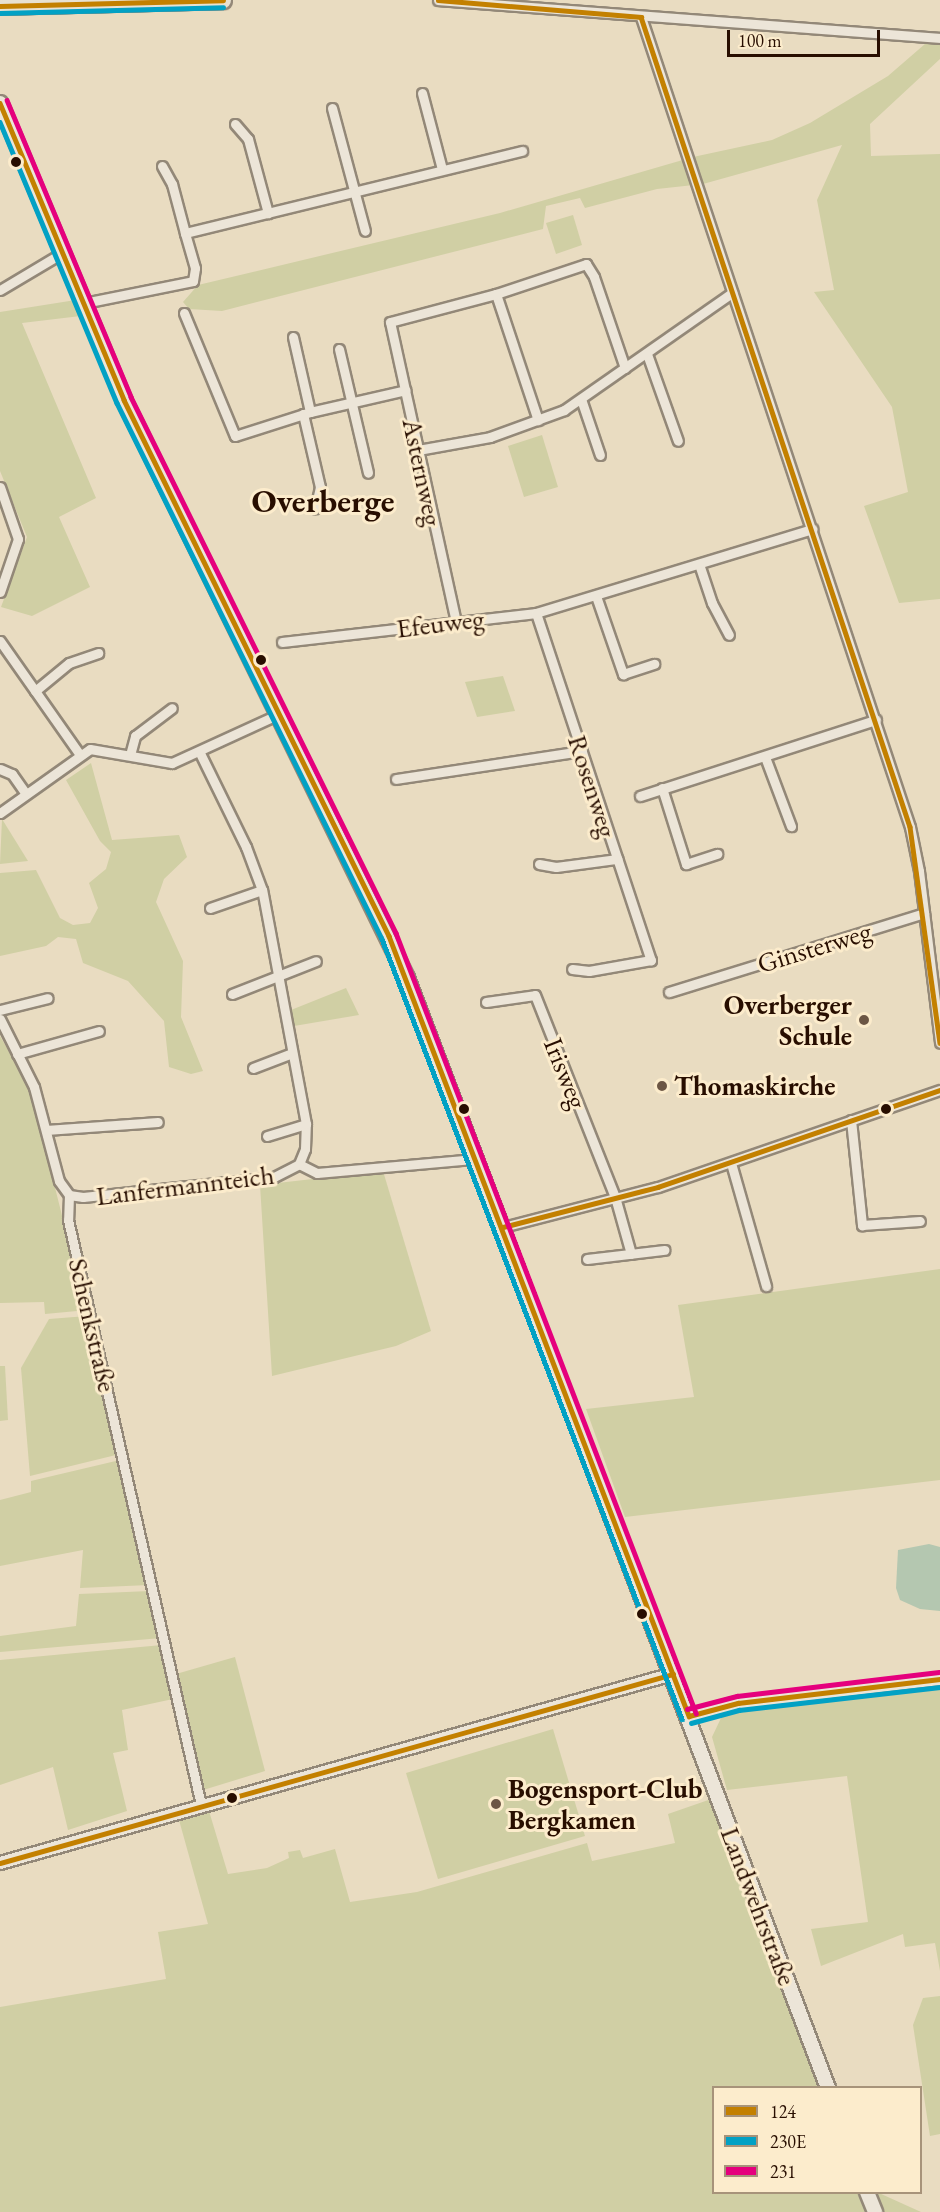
<!DOCTYPE html>
<meta charset="utf-8">
<style>
body{margin:0}
#map{position:relative;width:940px;height:2212px;overflow:hidden;background:#e9dcc1;font-family:"EB Garamond",serif}
div>[style]{position:absolute}
.green>*{inset:0;background:#d0cfa4}
.water>*{inset:0;background:#b4c7b0}
.roads{filter:drop-shadow(2px 0 #938878) drop-shadow(-2px 0 #938878) drop-shadow(0 2px #938878) drop-shadow(0 -2px #938878)}
.minor>*{height:9px;margin:-4.5px;padding:0 4.5px;transform-origin:4.5px;border-radius:4.5px;background:#ece5d8}
.tertiary>*{height:12px;margin:-6px;padding:0 6px;transform-origin:6px;border-radius:6px;background:#ece5d8}
.secondary>*{height:14px;margin:-7px;padding:0 7px;transform-origin:7px;border-radius:7px;background:#ece5d8}
.primary>*{height:15px;margin:-7.5px;padding:0 7.5px;transform-origin:7.5px;border-radius:7.5px;background:#e8e1d1}
.bus-1>*{height:4.5px;margin:-2.25px;padding:0 2.25px;transform-origin:2.25px;border-radius:2.25px;background:#c38000}
.bus-2>*{height:4.5px;margin:-2.25px;padding:0 2.25px;transform-origin:2.25px;border-radius:2.25px;background:#02a1c4}
.bus-3>*{height:4.5px;margin:-2.25px;padding:0 2.25px;transform-origin:2.25px;border-radius:2.25px;background:#e5007d}
.dots>*{width:16px;height:16px;translate:-50% -50%;box-sizing:border-box;border:3px solid #fceccc;border-radius:50%}
span{translate:-50% -50%;white-space:nowrap;text-align:center;line-height:1.15;-webkit-text-stroke:6px #fceccc;paint-order:stroke}
.street-label{font-size:27px;color:#280e00}
.poi-label{font-size:27px;color:#280e00;font-weight:700}
.right{translate:-100% -50%;text-align:right}
.left{translate:0 -50%;text-align:left}
.district-label{font-size:33px;color:#280e00;font-weight:700}
.legend{position:absolute;left:712px;top:2086px;width:210px;height:108px;box-sizing:border-box;background:#fceccc;border:2px solid #a7937a;margin:0;padding:8px 10px;list-style:none;font-size:18px;color:#280e00}
.legend li{display:flex;align-items:center;gap:12px;height:30px}
.legend b{width:30px;border:2px solid #a7937a}
.scale{position:absolute;left:727px;top:30px;width:153px;height:27px;box-sizing:border-box;border:3px solid #280e00;border-top:0;padding-left:8px;font-size:18px;line-height:21px;white-space:nowrap;color:#280e00;-webkit-text-stroke:4px #fceccc;paint-order:stroke}
</style>
<div id="map">
<div class="green">
<div style="clip-path:polygon(940px 31px,940px 59px,870px 124px,871px 156px,940px 154px,940px 599px,899px 603px,864px 506px,908px 492px,892px 407px,814px 292px,834px 290px,817px 200px,842px 145px,703px 184px,657px 189px,585px 208px,580px 198px,546px 206px,543px 229px,222px 311px,189px 309px,183px 302px,198px 285px,500px 213px,693px 157px,772px 140px,810px 123px,888px 76px)"></div>
<div style="clip-path:polygon(573px 215px,582px 245px,556px 254px,546px 223px)"></div>
<div style="clip-path:polygon(82px 299px,89px 315px,22px 323px,96px 498px,59px 517px,90px 587px,32px 616px,1px 607px,27px 537px,0 471px,0 312px)"></div>
<div style="clip-path:polygon(542px 435px,558px 487px,524px 497px,508px 446px)"></div>
<div style="clip-path:polygon(503px 676px,515px 711px,477px 717px,465px 682px)"></div>
<div style="clip-path:polygon(91px 763px,112px 840px,179px 835px,187px 857px,164px 879px,156px 902px,183px 961px,181px 1017px,203px 1071px,191px 1074px,169px 1067px,164px 1021px,128px 981px,83px 963px,76px 939px,58px 937px,46px 946px,0 956px,0 873px,36px 870px,60px 918px,73px 925px,90px 923px,98px 908px,89px 883px,106px 869px,111px 852px,100px 841px,66px 780px)"></div>
<div style="clip-path:polygon(2px 819px,28px 861px,0 864px)"></div>
<div style="clip-path:polygon(346px 988px,359px 1015px,294px 1026px,291px 1010px)"></div>
<div style="clip-path:polygon(0 1036px,27px 1083px,37px 1116px,84px 1303px,77px 1311px,45px 1314px,44px 1302px,0 1303px)"></div>
<div style="clip-path:polygon(383px 1171px,431px 1331px,396px 1346px,272px 1376px,260px 1185px)"></div>
<div style="clip-path:polygon(940px 1269px,940px 1480px,625px 1517px,586px 1409px,694px 1397px,678px 1305px)"></div>
<div style="clip-path:polygon(87px 1316px,120px 1454px,30px 1476px,21px 1368px,49px 1319px)"></div>
<div style="clip-path:polygon(0 1366px,5px 1366px,8px 1420px,0 1421px)"></div>
<div style="clip-path:polygon(120px 1460px,149px 1585px,80px 1588px,83px 1550px,0 1566px,0 1500px,31px 1492px,31px 1481px)"></div>
<div style="clip-path:polygon(150px 1591px,161px 1638px,0 1652px,0 1636px,76px 1626px,79px 1594px)"></div>
<div style="clip-path:polygon(162px 1645px,173px 1699px,122px 1710px,128px 1750px,113px 1753px,127px 1811px,68px 1830px,53px 1767px,0 1785px,0 1660px)"></div>
<div style="clip-path:polygon(235px 1657px,265px 1771px,200px 1791px,176px 1674px)"></div>
<div style="clip-path:polygon(940px 1687px,940px 1971px,935px 1943px,905px 1947px,903px 1934px,821px 1966px,811px 1929px,868px 1922px,847px 1776px,727px 1790px,712px 1737px,721px 1718px,740px 1707px)"></div>
<div style="clip-path:polygon(553px 1729px,585px 1836px,438px 1879px,406px 1773px)"></div>
<div style="clip-path:polygon(717px 1797px,824px 2087px,714px 2088px,714px 2192px,862px 2193px,870px 2212px,0 2212px,0 2007px,166px 1979px,158px 1932px,208px 1924px,179px 1820px,209px 1811px,228px 1874px,267px 1868px,289px 1858px,288px 1852px,300px 1850px,303px 1858px,335px 1849px,350px 1902px,417px 1892px,587px 1843px,592px 1861px,675px 1843px,668px 1814px)"></div>
<div style="clip-path:polygon(940px 1996px,940px 2134px,930px 2136px,913px 2025px,923px 1998px)"></div>
<div style="clip-path:polygon(876px 2193px,879px 2193px,921px 2212px,884px 2212px)"></div>
</div>
<div class="water">
<div style="clip-path:polygon(929px 1544px,940px 1547px,940px 1611px,920px 1609px,900px 1600px,896px 1588px,898px 1550px)"></div>
</div>
<div class="roads">
<div class="minor">
<div style="left:438px;top:0;width:503px;rotate:4.33deg"></div>
<div style="left:641px;top:17px;width:853px;rotate:71.63deg"></div>
<div style="left:910px;top:827px;width:45px;rotate:78.4deg"></div>
<div style="left:919px;top:871px;width:173px;rotate:83deg"></div>
<div style="left:422px;top:93px;width:79px;rotate:75.3deg"></div>
<div style="left:332px;top:108px;width:127px;rotate:75deg"></div>
<div style="left:235px;top:124px;width:20px;rotate:49deg"></div>
<div style="left:248px;top:139px;width:77px;rotate:74.9deg"></div>
<div style="left:162px;top:166px;width:21px;rotate:61deg"></div>
<div style="left:172px;top:184px;width:51px;rotate:75.1deg"></div>
<div style="left:0;top:290px;width:72px;rotate:-30.8deg"></div>
<div style="left:496px;top:294px;width:133px;rotate:71.6deg"></div>
<div style="left:84px;top:303px;width:111px;rotate:-11.4deg"></div>
<div style="left:193px;top:281px;width:13px;rotate:-81deg"></div>
<div style="left:195px;top:268px;width:36px;rotate:-106deg"></div>
<div style="left:185px;top:233px;width:347px;rotate:-13.7deg"></div>
<div style="left:184px;top:313px;width:133px;rotate:67.5deg"></div>
<div style="left:235px;top:436px;width:79px;rotate:-17.7deg"></div>
<div style="left:310px;top:412px;width:98px;rotate:-12.9deg"></div>
<div style="left:293px;top:337px;width:77px;rotate:77.2deg"></div>
<div style="left:339px;top:349px;width:127px;rotate:76.8deg"></div>
<div style="left:647px;top:354px;width:92px;rotate:70.4deg"></div>
<div style="left:581px;top:399px;width:59px;rotate:71.3deg"></div>
<div style="left:303px;top:414px;width:75px;rotate:76.9deg"></div>
<div style="left:320px;top:487px;width:22px;rotate:103deg"></div>
<div style="left:418px;top:450px;width:73px;rotate:-10.2deg"></div>
<div style="left:490px;top:437px;width:79px;rotate:-20deg"></div>
<div style="left:564px;top:410px;width:205px;rotate:-34.9deg"></div>
<div style="left:0;top:487px;width:55px;rotate:70.9deg"></div>
<div style="left:18px;top:539px;width:56px;rotate:108.8deg"></div>
<div style="left:699px;top:564px;width:41px;rotate:71.6deg"></div>
<div style="left:712px;top:603px;width:36px;rotate:62deg"></div>
<div style="left:596px;top:596px;width:83px;rotate:70.9deg"></div>
<div style="left:623px;top:674px;width:33px;rotate:-18deg"></div>
<div style="left:536px;top:613px;width:366px;rotate:71.7deg"></div>
<div style="left:651px;top:960px;width:63px;rotate:169.9deg"></div>
<div style="left:589px;top:971px;width:17px;rotate:-173deg"></div>
<div style="left:456px;top:622px;width:307px;rotate:-102.4deg"></div>
<div style="left:390px;top:322px;width:110px;rotate:-14.8deg"></div>
<div style="left:496px;top:294px;width:95px;rotate:-18.4deg"></div>
<div style="left:586px;top:264px;width:15px;rotate:58deg"></div>
<div style="left:594px;top:277px;width:96px;rotate:71.2deg"></div>
<div style="left:0;top:641px;width:139px;rotate:54.9deg"></div>
<div style="left:282px;top:642px;width:256px;rotate:-6.5deg"></div>
<div style="left:536px;top:613px;width:289px;rotate:-16.9deg"></div>
<div style="left:35px;top:691px;width:44px;rotate:-39.5deg"></div>
<div style="left:69px;top:663px;width:31px;rotate:-19deg"></div>
<div style="left:130px;top:755px;width:20px;rotate:-75deg"></div>
<div style="left:135px;top:736px;width:46px;rotate:-37.1deg"></div>
<div style="left:765px;top:757px;width:74px;rotate:69.4deg"></div>
<div style="left:0;top:769px;width:13px;rotate:23deg"></div>
<div style="left:12px;top:774px;width:24px;rotate:55deg"></div>
<div style="left:396px;top:779px;width:188px;rotate:-8.6deg"></div>
<div style="left:662px;top:788px;width:80px;rotate:72.5deg"></div>
<div style="left:686px;top:864px;width:33px;rotate:-18deg"></div>
<div style="left:640px;top:796px;width:248px;rotate:-17.9deg"></div>
<div style="left:0;top:813px;width:110px;rotate:-35.4deg"></div>
<div style="left:90px;top:749px;width:83px;rotate:9.7deg"></div>
<div style="left:172px;top:763px;width:115px;rotate:-24.6deg"></div>
<div style="left:539px;top:864px;width:17px;rotate:10deg"></div>
<div style="left:556px;top:867px;width:62px;rotate:-7.5deg"></div>
<div style="left:210px;top:908px;width:55px;rotate:-19.1deg"></div>
<div style="left:669px;top:992px;width:267px;rotate:-17.2deg"></div>
<div style="left:232px;top:994px;width:90px;rotate:-21.4deg"></div>
<div style="left:486px;top:1002px;width:49px;rotate:-8.1deg"></div>
<div style="left:535px;top:995px;width:217px;rotate:68.4deg"></div>
<div style="left:615px;top:1197px;width:59px;rotate:74.3deg"></div>
<div style="left:0;top:1010px;width:49px;rotate:-14deg"></div>
<div style="left:0;top:1019px;width:76px;rotate:63.4deg"></div>
<div style="left:34px;top:1087px;width:97px;rotate:75.1deg"></div>
<div style="left:59px;top:1181px;width:17px;rotate:54deg"></div>
<div style="left:17px;top:1054px;width:85px;rotate:-15.7deg"></div>
<div style="left:253px;top:1068px;width:42px;rotate:-21deg"></div>
<div style="left:851px;top:1120px;width:106px;rotate:84deg"></div>
<div style="left:862px;top:1225px;width:58px;rotate:-3.9deg"></div>
<div style="left:46px;top:1130px;width:112px;rotate:-4.1deg"></div>
<div style="left:267px;top:1136px;width:41px;rotate:-17.1deg"></div>
<div style="left:731px;top:1163px;width:128px;rotate:74.1deg"></div>
<div style="left:299px;top:1164px;width:20px;rotate:27deg"></div>
<div style="left:317px;top:1173px;width:159px;rotate:-5.1deg"></div>
<div style="left:69px;top:1195px;width:14px;rotate:8deg"></div>
<div style="left:83px;top:1197px;width:192px;rotate:-6deg"></div>
<div style="left:274px;top:1177px;width:28px;rotate:-27deg"></div>
<div style="left:299px;top:1164px;width:16px;rotate:-68deg"></div>
<div style="left:305px;top:1149px;width:25px;rotate:-88deg"></div>
<div style="left:306px;top:1124px;width:238px;rotate:-100.6deg"></div>
<div style="left:262px;top:890px;width:46px;rotate:-110.4deg"></div>
<div style="left:246px;top:847px;width:105px;rotate:-116.1deg"></div>
<div style="left:69px;top:1195px;width:25px;rotate:92deg"></div>
<div style="left:68px;top:1220px;width:600px;rotate:77.19deg"></div>
<div style="left:503px;top:1227px;width:160px;rotate:-14.5deg"></div>
<div style="left:658px;top:1187px;width:298px;rotate:-19deg"></div>
<div style="left:587px;top:1259px;width:78px;rotate:-6.7deg"></div>
</div>
<div class="tertiary">
<div style="left:689px;top:1716px;width:51px;rotate:-14.9deg"></div>
<div style="left:738px;top:1703px;width:203px;rotate:-6.8deg"></div>
<div style="left:0;top:1863px;width:699px;rotate:-15.69deg"></div>
</div>
<div class="secondary">
<div style="left:0;top:103px;width:322px;rotate:67.3deg"></div>
<div style="left:124px;top:400px;width:644px;rotate:63.91deg"></div>
<div style="left:407px;top:978px;width:1187px;rotate:69.23deg"></div>
<div style="left:867px;top:2192px;width:22px;rotate:68deg"></div>
</div>
<div class="primary">
<div style="left:0;top:6px;width:223px;rotate:-1.5deg"></div>
</div>
</div>
<div class="bus-1">
<div style="left:438px;top:0;width:204px;rotate:4.8deg"></div>
<div style="left:0;top:6px;width:223px;rotate:-1.5deg"></div>
<div style="left:641px;top:17px;width:853px;rotate:71.63deg"></div>
<div style="left:910px;top:827px;width:218px;rotate:82.1deg"></div>
<div style="left:0;top:103px;width:322px;rotate:67.3deg"></div>
<div style="left:124px;top:400px;width:598px;rotate:63.69deg"></div>
<div style="left:389px;top:936px;width:836px;rotate:68.96deg"></div>
<div style="left:689px;top:1716px;width:51px;rotate:-14.9deg"></div>
<div style="left:738px;top:1703px;width:203px;rotate:-6.8deg"></div>
<div style="left:503px;top:1227px;width:160px;rotate:-14.5deg"></div>
<div style="left:658px;top:1187px;width:298px;rotate:-19deg"></div>
<div style="left:0;top:1863px;width:699px;rotate:-15.69deg"></div>
</div>
<div class="bus-2">
<div style="left:0;top:13px;width:223px;rotate:-1.5deg"></div>
<div style="left:0;top:122px;width:304px;rotate:67.4deg"></div>
<div style="left:117px;top:403px;width:598px;rotate:63.69deg"></div>
<div style="left:382px;top:939px;width:836px;rotate:68.96deg"></div>
<div style="left:691px;top:1723px;width:50px;rotate:-15.2deg"></div>
<div style="left:739px;top:1710px;width:202px;rotate:-6.5deg"></div>
</div>
<div class="bus-3">
<div style="left:7px;top:100px;width:322px;rotate:67.3deg"></div>
<div style="left:131px;top:397px;width:598px;rotate:63.69deg"></div>
<div style="left:396px;top:933px;width:836px;rotate:68.96deg"></div>
<div style="left:687px;top:1709px;width:52px;rotate:-14.6deg"></div>
<div style="left:737px;top:1696px;width:203px;rotate:-6.8deg"></div>
</div>
<div class="dots">
<div style="left:16px;top:162px;background:#280e00"></div>
<div style="left:261px;top:660px;background:#280e00"></div>
<div style="left:864px;top:1020px;background:#6c5644"></div>
<div style="left:662px;top:1086px;background:#6c5644"></div>
<div style="left:464px;top:1109px;background:#280e00"></div>
<div style="left:886px;top:1109px;background:#280e00"></div>
<div style="left:642px;top:1614px;background:#280e00"></div>
<div style="left:232px;top:1798px;background:#280e00"></div>
<div style="left:496px;top:1804px;background:#6c5644"></div>
</div>
<div class="street-label">
<span style="left:423px;top:472px;rotate:78deg">Asternweg</span>
<span style="left:440px;top:623px;rotate:-7deg">Efeuweg</span>
<span style="left:593px;top:786px;rotate:72deg">Rosenweg</span>
<span style="left:814px;top:947px;rotate:-17deg">Ginsterweg</span>
<span style="left:566px;top:1073px;rotate:68deg">Irisweg</span>
<span style="left:185px;top:1185px;rotate:-7deg">Lanfermannteich</span>
<span style="left:93px;top:1325px;rotate:77deg">Schenkstraße</span>
<span style="left:759px;top:1906px;rotate:69deg">Landwehrstraße</span>
</div>
<div class="poi-label">
<span class="right" style="left:852px;top:1020px">Overberger<br>Schule</span>
<span class="left" style="left:674px;top:1086px">Thomaskirche</span>
<span class="left" style="left:508px;top:1804px">Bogensport-Club<br>Bergkamen</span>
</div>
<div class="district-label">
<span style="left:323px;top:501px">Overberge</span>
</div>
<ul class="legend">
<li><b style="height:8px;background:#c38000"></b>124</li>
<li><b style="height:8px;background:#02a1c4"></b>230E</li>
<li><b style="height:8px;background:#e5007d"></b>231</li>
</ul>
<div class="scale">100 m</div>
</div>
